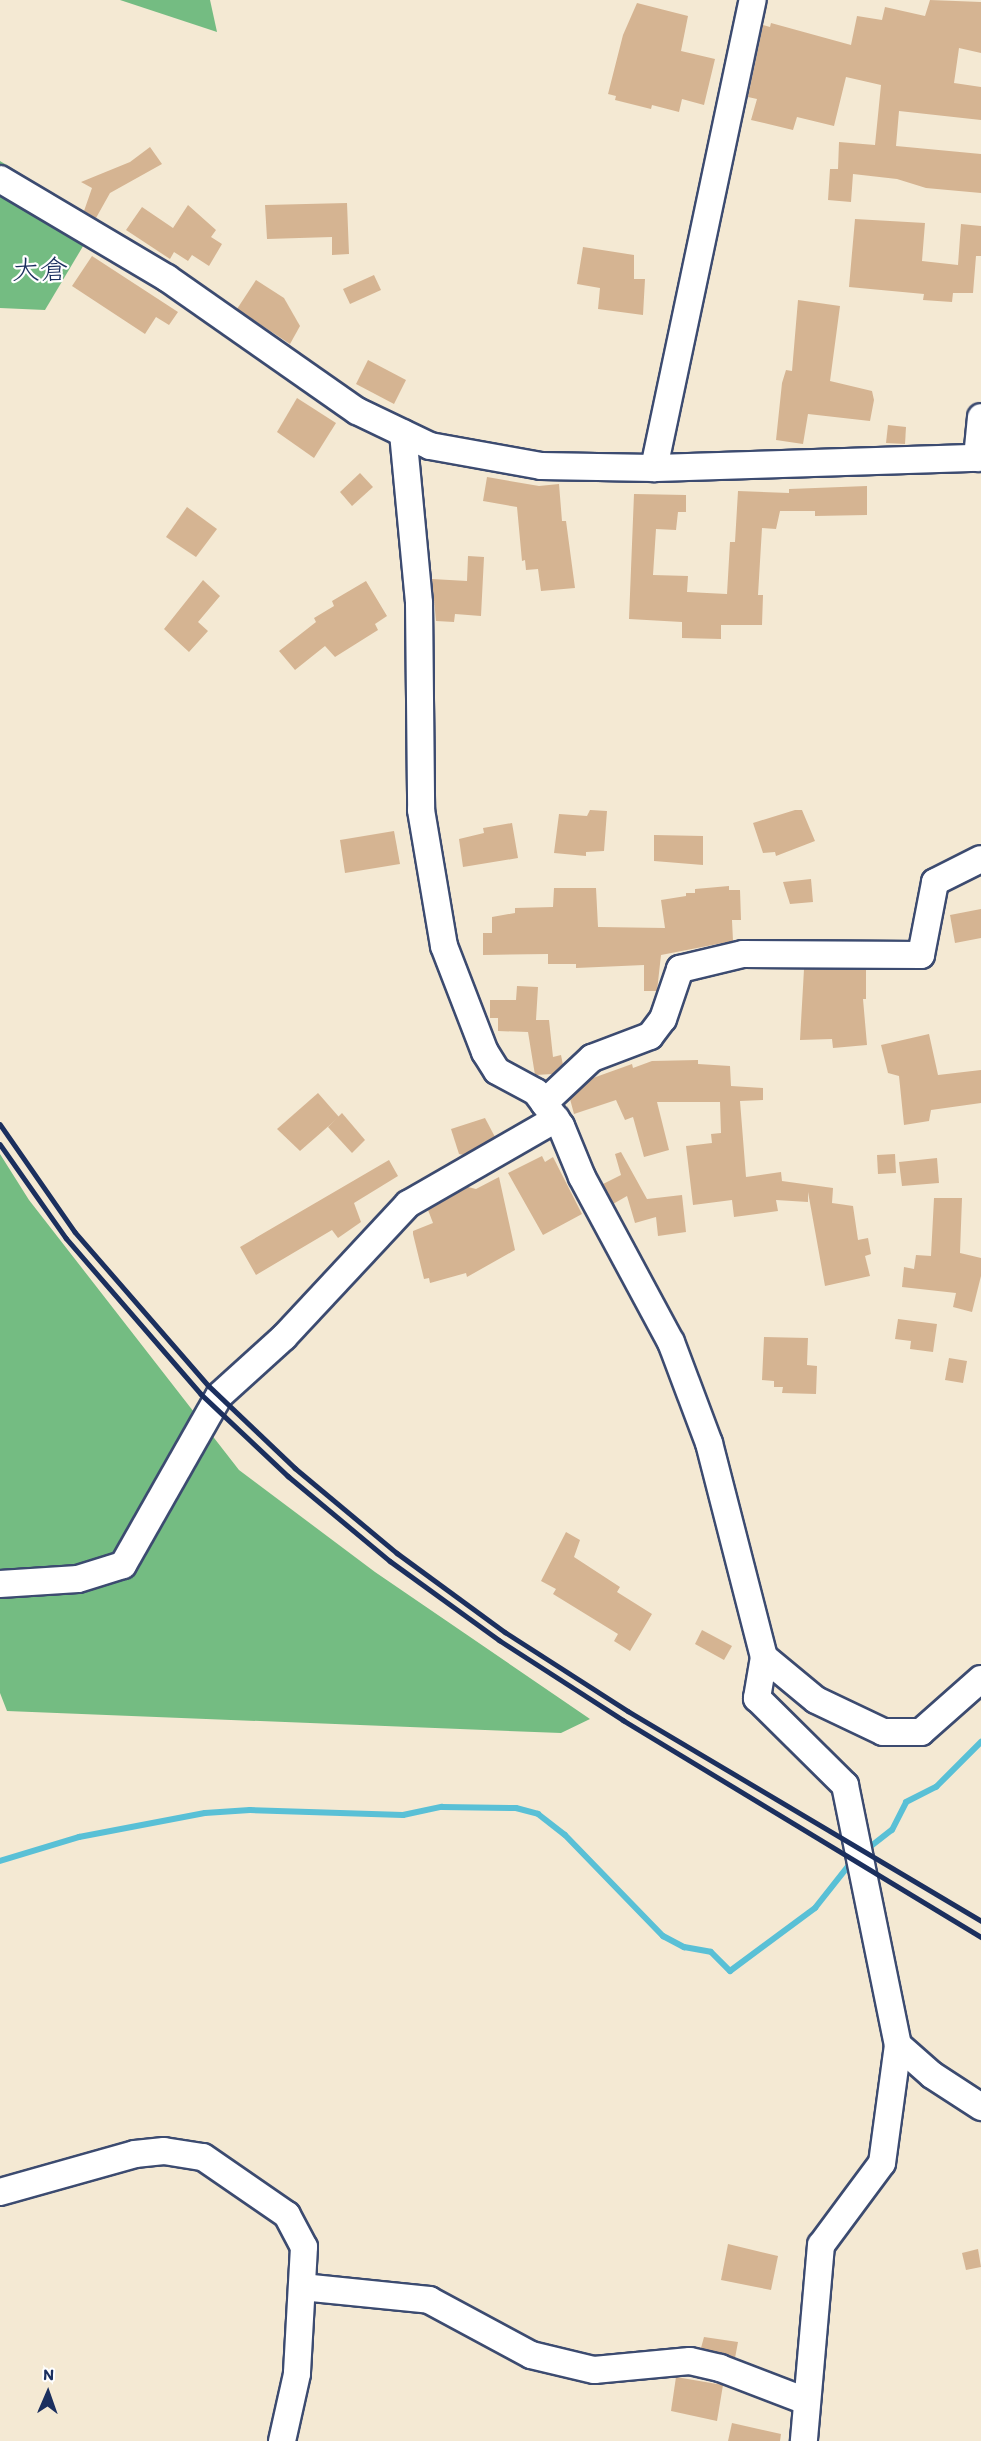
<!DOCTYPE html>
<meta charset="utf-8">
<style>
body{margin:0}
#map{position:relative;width:981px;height:2441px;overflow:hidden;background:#f4e9d3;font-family:Itim,"Klee One",sans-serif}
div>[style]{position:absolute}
.forest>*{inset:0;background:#74bc82}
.stream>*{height:6px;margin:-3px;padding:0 3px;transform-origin:3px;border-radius:3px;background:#59c0d6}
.building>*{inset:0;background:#d5b492}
.roads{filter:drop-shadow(2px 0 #3c4b70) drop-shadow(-2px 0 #3c4b70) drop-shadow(0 2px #3c4b70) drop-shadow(0 -2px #3c4b70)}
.street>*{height:26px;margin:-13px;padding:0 13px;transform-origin:13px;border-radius:13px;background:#fff}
.rail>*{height:4.5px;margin:-2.25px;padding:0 2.25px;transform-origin:2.25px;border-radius:2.25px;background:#1b2f5e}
span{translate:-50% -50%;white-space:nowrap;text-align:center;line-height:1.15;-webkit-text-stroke:4.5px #fff;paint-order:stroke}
.quarter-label{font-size:28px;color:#1b2f5e}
.north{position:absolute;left:18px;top:2363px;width:60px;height:60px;-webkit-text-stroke:4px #fff;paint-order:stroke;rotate:2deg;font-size:16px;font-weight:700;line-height:24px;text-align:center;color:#1b2f5e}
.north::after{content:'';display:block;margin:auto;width:21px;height:27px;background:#1b2f5e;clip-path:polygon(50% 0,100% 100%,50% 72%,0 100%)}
</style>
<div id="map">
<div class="forest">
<div style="clip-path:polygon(120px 0,210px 0,217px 32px)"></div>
<div style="clip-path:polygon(0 161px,98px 221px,45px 310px,0 308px)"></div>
<div style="clip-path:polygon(0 1154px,29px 1200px,239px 1470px,375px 1572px,590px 1719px,561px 1733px,7px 1711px,0 1693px)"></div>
</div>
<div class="stream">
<div style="left:866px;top:1850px;width:33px;rotate:-38deg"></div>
<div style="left:892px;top:1830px;width:31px;rotate:-63deg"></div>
<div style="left:906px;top:1802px;width:34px;rotate:-27deg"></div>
<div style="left:936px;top:1787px;width:64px;rotate:-45deg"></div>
<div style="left:0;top:1861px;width:83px;rotate:-16.9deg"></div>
<div style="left:79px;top:1837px;width:128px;rotate:-10.8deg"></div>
<div style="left:205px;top:1813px;width:45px;rotate:-3.8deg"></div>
<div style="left:250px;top:1810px;width:153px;rotate:1.9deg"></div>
<div style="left:403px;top:1815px;width:40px;rotate:-12deg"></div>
<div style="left:442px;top:1807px;width:74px;rotate:0.8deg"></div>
<div style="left:516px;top:1808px;width:23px;rotate:15deg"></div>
<div style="left:538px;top:1814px;width:34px;rotate:38deg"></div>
<div style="left:565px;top:1835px;width:141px;rotate:45.9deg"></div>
<div style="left:663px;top:1936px;width:24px;rotate:28deg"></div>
<div style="left:684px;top:1947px;width:27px;rotate:10deg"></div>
<div style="left:711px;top:1952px;width:27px;rotate:45deg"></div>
<div style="left:730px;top:1971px;width:106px;rotate:-36.5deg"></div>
<div style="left:815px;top:1908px;width:61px;rotate:-51.6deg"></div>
</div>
<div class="building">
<div style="clip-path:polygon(930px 0,981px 2px,981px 53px,959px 48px,954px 83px,981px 87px,981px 120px,899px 111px,896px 146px,981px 154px,981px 193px,926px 188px,897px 179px,853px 174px,851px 202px,828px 200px,830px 169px,838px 169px,839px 142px,875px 145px,881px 85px,846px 77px,834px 126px,797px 117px,793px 130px,751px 120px,757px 99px,748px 97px,763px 25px,770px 27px,771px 23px,851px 45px,857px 16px,882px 20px,885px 7px,925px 16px)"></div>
<div style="clip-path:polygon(637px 3px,688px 16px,681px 51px,715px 59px,704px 105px,682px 99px,679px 112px,652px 105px,651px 109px,615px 100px,616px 96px,608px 94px,623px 35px)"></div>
<div style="clip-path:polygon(150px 147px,162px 164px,110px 193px,96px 218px,84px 211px,92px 188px,81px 182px,130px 162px)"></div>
<div style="clip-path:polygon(347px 203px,349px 254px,332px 255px,332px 237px,267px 239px,265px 205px)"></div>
<div style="clip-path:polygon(188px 205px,216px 230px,211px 237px,222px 244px,209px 266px,192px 255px,188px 261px,174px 252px,170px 259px,126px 230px,142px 207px,173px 228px)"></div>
<div style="clip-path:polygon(855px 219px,925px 223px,922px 261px,958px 265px,961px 224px,981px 226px,981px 256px,976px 256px,973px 293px,953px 293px,952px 302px,923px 300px,924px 294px,849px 287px)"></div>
<div style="clip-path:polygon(583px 247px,634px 255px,634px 279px,645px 279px,643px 315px,598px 309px,600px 288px,577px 284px)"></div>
<div style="clip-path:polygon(92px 256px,178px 312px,169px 325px,156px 317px,145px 334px,72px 286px)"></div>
<div style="clip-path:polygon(374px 275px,381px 290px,350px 304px,343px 289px)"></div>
<div style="clip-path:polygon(256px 280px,284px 298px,300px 326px,290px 344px,237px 309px)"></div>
<div style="clip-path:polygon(798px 300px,840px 306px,830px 381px,872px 391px,874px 400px,870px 421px,808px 414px,803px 444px,776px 440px,782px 383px,786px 370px,792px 371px)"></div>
<div style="clip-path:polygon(368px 360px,406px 380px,394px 404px,356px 384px)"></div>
<div style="clip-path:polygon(297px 398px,336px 423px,314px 458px,277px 432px)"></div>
<div style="clip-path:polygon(888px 425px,906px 427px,905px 444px,886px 443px)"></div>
<div style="clip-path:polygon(360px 473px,373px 487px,352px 506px,340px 492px)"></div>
<div style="clip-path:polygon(487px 477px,539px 486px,559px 484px,562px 521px,566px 521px,575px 588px,541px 591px,538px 569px,526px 570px,525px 560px,522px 561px,517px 507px,483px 501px)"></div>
<div style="clip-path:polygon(867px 486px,867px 515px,815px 516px,815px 511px,780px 511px,776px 529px,762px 528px,758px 595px,763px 595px,762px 625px,721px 625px,721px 639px,682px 638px,682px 622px,629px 619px,634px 494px,686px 495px,686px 512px,678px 512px,676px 530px,656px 529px,653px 575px,688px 576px,687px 592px,727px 594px,730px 542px,735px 542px,738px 491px,789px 493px,789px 489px)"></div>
<div style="clip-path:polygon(187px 507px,217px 529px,196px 557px,166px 537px)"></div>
<div style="clip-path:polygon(468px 556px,484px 557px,481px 616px,455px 614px,454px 622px,436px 621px,432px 579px,467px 581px)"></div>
<div style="clip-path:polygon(203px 580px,220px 596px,198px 622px,208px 631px,189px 652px,164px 629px)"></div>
<div style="clip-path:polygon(366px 581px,387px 616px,375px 624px,378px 630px,335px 657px,325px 646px,295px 670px,279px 651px,316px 622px,314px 618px,334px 606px,332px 601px)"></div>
<div style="clip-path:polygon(590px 810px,607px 811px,604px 851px,586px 852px,586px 856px,554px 853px,559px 814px,587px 816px)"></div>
<div style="clip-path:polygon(795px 810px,802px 810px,815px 841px,776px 856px,775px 852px,763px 853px,753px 823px)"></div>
<div style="clip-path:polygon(512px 823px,518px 858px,463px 867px,459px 839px,484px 833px,483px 828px)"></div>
<div style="clip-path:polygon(394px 831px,400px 864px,345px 873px,340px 840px)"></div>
<div style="clip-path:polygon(654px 835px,703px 836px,703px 865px,654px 861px)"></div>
<div style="clip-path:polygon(811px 879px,813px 902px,790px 904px,783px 882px)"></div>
<div style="clip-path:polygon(729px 886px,729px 890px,740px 890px,741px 920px,732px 920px,733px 941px,661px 955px,657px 991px,644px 991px,644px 965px,576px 968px,576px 964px,548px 964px,548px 954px,483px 955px,483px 933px,492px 933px,492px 917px,515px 913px,515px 908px,553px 907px,554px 888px,596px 888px,598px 927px,665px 928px,661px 900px,686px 896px,686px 893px,695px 893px,695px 889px)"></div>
<div style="clip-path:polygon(981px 909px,981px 938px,955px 943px,950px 915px)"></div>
<div style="clip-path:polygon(804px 969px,866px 970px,866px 999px,863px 999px,867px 1045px,833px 1048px,832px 1039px,800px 1040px)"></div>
<div style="clip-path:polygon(517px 986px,538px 987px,536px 1020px,549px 1020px,553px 1057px,561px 1055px,563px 1065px,553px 1074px,535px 1075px,528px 1032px,498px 1031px,498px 1018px,490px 1018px,490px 1000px,516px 1000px)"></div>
<div style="clip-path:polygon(929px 1034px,938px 1075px,981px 1070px,981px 1103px,931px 1110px,929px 1121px,904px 1125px,899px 1076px,888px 1073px,881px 1045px)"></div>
<div style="clip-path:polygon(698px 1060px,698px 1064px,730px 1066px,731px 1086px,763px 1088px,763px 1100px,740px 1101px,746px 1177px,781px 1172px,782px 1181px,833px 1188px,832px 1203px,853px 1206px,858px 1240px,868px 1238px,871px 1254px,865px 1256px,870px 1276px,825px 1286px,808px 1192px,808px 1202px,776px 1200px,778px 1211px,734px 1217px,732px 1200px,693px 1205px,686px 1146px,712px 1143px,711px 1134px,721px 1133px,720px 1102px,657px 1102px,669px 1150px,644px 1157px,633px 1117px,625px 1120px,616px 1100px,574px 1114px,570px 1099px,593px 1078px,632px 1064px,633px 1068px,652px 1061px)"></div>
<div style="clip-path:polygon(318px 1093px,339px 1117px,300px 1151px,277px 1129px)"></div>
<div style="clip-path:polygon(342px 1113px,365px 1140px,352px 1153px,328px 1127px)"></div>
<div style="clip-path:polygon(485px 1118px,495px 1137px,464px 1155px,459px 1154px,451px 1129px)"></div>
<div style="clip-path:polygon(621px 1152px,647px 1199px,682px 1195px,686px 1232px,658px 1236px,656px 1217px,635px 1223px,627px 1196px,613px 1204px,603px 1184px,621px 1175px,615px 1154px)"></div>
<div style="clip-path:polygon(895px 1154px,896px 1173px,878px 1174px,877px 1155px)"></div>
<div style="clip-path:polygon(542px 1156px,545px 1162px,553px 1157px,582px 1214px,543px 1235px,508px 1173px)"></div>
<div style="clip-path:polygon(937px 1158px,939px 1183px,902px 1186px,899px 1162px)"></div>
<div style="clip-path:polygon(389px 1160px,398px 1176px,354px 1203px,361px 1222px,338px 1238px,332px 1230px,256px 1275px,240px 1247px)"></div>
<div style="clip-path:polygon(499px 1177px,515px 1250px,467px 1277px,466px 1273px,430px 1283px,429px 1278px,424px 1279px,413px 1234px,413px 1231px,433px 1223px,428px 1210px,468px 1187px,476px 1189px)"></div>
<div style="clip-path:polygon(934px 1198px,962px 1198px,960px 1253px,981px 1258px,981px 1276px,972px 1312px,953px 1307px,956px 1293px,902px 1287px,904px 1267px,914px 1269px,916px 1255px,931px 1256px)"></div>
<div style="clip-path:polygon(898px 1319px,937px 1324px,933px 1352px,910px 1349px,911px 1341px,895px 1339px)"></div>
<div style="clip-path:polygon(764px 1337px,808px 1338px,807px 1365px,817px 1366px,816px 1394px,782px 1393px,783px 1387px,774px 1387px,774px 1381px,762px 1380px)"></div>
<div style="clip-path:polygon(949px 1358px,967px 1361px,963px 1383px,945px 1380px)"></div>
<div style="clip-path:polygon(566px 1532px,580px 1540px,574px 1557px,620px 1587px,617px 1592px,652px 1614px,630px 1651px,614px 1641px,618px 1634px,553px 1594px,556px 1589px,541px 1581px)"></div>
<div style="clip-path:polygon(702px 1630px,732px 1646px,724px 1660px,695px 1644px)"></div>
<div style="clip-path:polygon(728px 2244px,778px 2256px,771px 2290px,721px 2280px)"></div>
<div style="clip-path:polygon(978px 2249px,981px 2267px,966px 2270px,962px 2253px)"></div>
<div style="clip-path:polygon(704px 2337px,738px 2342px,735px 2358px,701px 2348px)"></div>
<div style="clip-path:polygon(676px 2377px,723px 2385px,717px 2421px,671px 2411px)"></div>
<div style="clip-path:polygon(732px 2423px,781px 2434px,780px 2441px,728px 2441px)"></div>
</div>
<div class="roads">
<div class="street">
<div style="left:0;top:179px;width:194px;rotate:30.7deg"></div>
<div style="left:167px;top:278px;width:232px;rotate:35deg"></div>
<div style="left:357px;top:411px;width:81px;rotate:25.6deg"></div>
<div style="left:430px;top:446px;width:113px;rotate:10.2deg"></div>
<div style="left:541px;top:466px;width:113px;rotate:1deg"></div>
<div style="left:654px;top:468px;width:327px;rotate:-1.8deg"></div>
<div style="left:403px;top:433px;width:171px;rotate:84.6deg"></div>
<div style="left:419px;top:603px;width:207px;rotate:89.4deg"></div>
<div style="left:421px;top:810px;width:138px;rotate:80.4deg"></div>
<div style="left:444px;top:946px;width:114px;rotate:68.9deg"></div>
<div style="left:485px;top:1052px;width:22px;rotate:58deg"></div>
<div style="left:497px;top:1071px;width:44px;rotate:28.3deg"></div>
<div style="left:536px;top:1092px;width:42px;rotate:53.7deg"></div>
<div style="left:561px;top:1126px;width:55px;rotate:67.6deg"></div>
<div style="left:582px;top:1177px;width:187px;rotate:61.7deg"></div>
<div style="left:671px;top:1342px;width:108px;rotate:69.4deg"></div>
<div style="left:709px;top:1443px;width:221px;rotate:75.6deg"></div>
<div style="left:764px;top:1657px;width:42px;rotate:99.7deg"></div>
<div style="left:757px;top:1698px;width:124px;rotate:44.7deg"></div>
<div style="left:845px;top:1785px;width:265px;rotate:78.5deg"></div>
<div style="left:898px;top:2045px;width:119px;rotate:97.7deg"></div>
<div style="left:882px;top:2163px;width:102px;rotate:126.6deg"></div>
<div style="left:821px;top:2245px;width:197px;rotate:95deg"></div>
<div style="left:977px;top:458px;width:41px;rotate:-84.4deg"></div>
<div style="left:654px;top:468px;width:478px;rotate:-78.1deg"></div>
<div style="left:544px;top:1103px;width:66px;rotate:-43.2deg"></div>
<div style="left:592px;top:1058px;width:62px;rotate:-20.8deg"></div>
<div style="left:650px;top:1036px;width:21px;rotate:-53deg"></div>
<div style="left:663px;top:1019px;width:53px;rotate:-71.2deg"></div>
<div style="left:680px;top:969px;width:65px;rotate:-13.4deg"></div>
<div style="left:743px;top:954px;width:178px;rotate:0.3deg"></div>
<div style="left:921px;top:955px;width:74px;rotate:-79.1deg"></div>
<div style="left:935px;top:882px;width:51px;rotate:-26.6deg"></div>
<div style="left:0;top:1584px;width:78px;rotate:-3.7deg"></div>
<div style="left:78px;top:1579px;width:47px;rotate:-17.3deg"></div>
<div style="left:123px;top:1565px;width:194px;rotate:-60.4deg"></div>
<div style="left:219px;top:1396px;width:88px;rotate:-42.2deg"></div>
<div style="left:284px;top:1337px;width:182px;rotate:-47deg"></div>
<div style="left:408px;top:1204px;width:171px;rotate:-29.9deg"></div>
<div style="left:764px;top:1657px;width:67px;rotate:39.6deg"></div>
<div style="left:816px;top:1700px;width:74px;rotate:25.5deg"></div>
<div style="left:883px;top:1732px;width:38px"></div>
<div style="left:921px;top:1732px;width:80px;rotate:-41.5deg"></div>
<div style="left:898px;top:2045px;width:45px;rotate:41.4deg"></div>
<div style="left:932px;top:2075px;width:59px;rotate:33.1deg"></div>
<div style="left:0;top:2192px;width:140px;rotate:-15.7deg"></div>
<div style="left:135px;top:2154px;width:29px;rotate:-6deg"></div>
<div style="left:164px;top:2151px;width:39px;rotate:9deg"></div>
<div style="left:203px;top:2157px;width:102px;rotate:34.6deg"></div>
<div style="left:287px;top:2215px;width:36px;rotate:62deg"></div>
<div style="left:304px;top:2247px;width:127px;rotate:93.2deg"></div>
<div style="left:297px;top:2374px;width:69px;rotate:102.6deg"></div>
<div style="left:302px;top:2287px;width:128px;rotate:5.8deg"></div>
<div style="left:429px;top:2300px;width:116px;rotate:28.3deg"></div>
<div style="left:531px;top:2355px;width:65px;rotate:13.4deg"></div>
<div style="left:594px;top:2370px;width:96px;rotate:-5.4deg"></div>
<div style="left:690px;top:2361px;width:31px;rotate:13deg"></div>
<div style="left:720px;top:2368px;width:92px;rotate:21deg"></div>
</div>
</div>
<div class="rail">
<div style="left:0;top:1124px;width:131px;rotate:55.2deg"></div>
<div style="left:75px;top:1232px;width:204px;rotate:49deg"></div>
<div style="left:209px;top:1386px;width:119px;rotate:43.6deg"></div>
<div style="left:295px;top:1468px;width:133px;rotate:39.8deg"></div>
<div style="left:397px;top:1553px;width:134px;rotate:36.2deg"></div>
<div style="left:505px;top:1632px;width:146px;rotate:32.7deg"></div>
<div style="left:628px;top:1711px;width:411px;rotate:30.7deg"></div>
<div style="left:0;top:1144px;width:115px;rotate:54.9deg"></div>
<div style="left:66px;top:1238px;width:206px;rotate:49.1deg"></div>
<div style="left:201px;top:1394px;width:120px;rotate:43.3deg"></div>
<div style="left:288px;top:1476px;width:133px;rotate:39.8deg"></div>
<div style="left:390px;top:1561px;width:135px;rotate:35.9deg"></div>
<div style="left:499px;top:1640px;width:148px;rotate:32.8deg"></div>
<div style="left:623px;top:1720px;width:419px;rotate:31.2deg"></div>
</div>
<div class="quarter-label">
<span style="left:40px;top:269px">大倉</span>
</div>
<div class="north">N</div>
</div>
